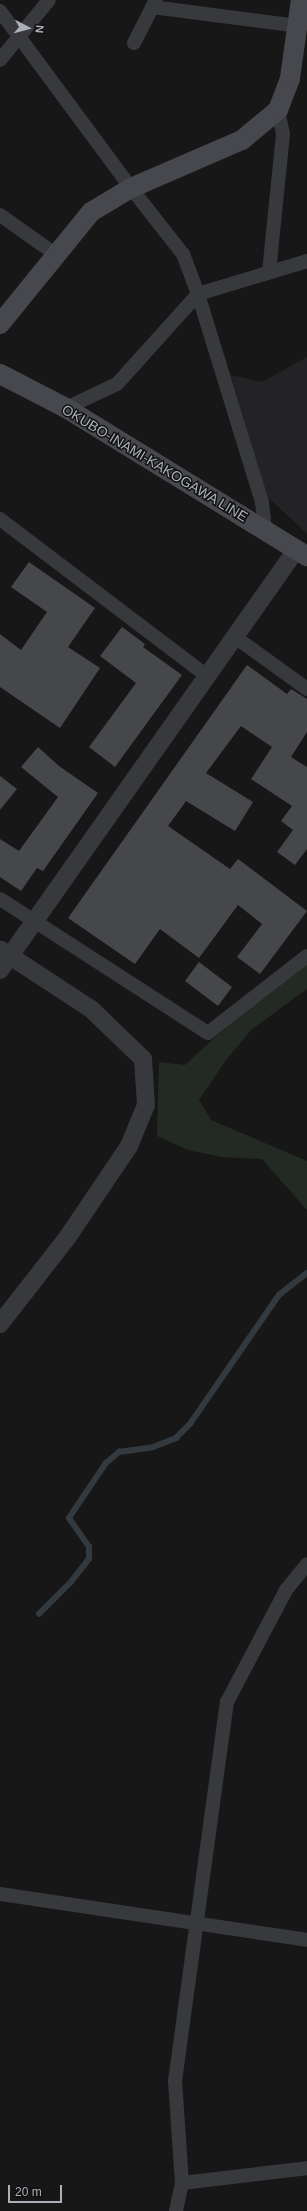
<!DOCTYPE html>
<style>
body{margin:0}
#map{position:relative;width:307px;height:2211px;overflow:hidden;background:#171718;font-family:Helvetica,sans-serif}
div>[style]{position:absolute}
.built>*{inset:0;background:#232325}
.green>*{inset:0;background:#232a24}
.stream>*{height:5.5px;margin:-2.75px;padding:0 2.75px;transform-origin:2.75px;border-radius:2.75px;background:#323a40}
.building>*{inset:0;background:#46474b}
.minor>*{height:14px;margin:-7px;padding:0 7px;transform-origin:7px;border-radius:7px;background:#38393d}
.tertiary>*{height:18px;margin:-9px;padding:0 9px;transform-origin:9px;border-radius:9px;background:#38393d}
.secondary>*{height:20px;margin:-10px;padding:0 10px;transform-origin:10px;border-radius:10px;background:#47484d}
span{translate:-50% -50%;white-space:nowrap;text-align:center;line-height:1.15;-webkit-text-stroke:3px #121213;paint-order:stroke}
.street-label{font-size:14px;color:#abafb7}
.north{position:absolute;left:8px;top:8px;width:40px;height:40px;-webkit-text-stroke:3px #121213;paint-order:stroke;rotate:96deg;font-size:11px;font-weight:700;line-height:16px;text-align:center;color:#abafb7}
.north::after{content:'';display:block;margin:auto;width:14px;height:18px;background:#abafb7;clip-path:polygon(50% 0,100% 100%,50% 72%,0 100%)}
.scale{position:absolute;left:8px;top:2185px;width:54px;height:18px;box-sizing:border-box;border:2px solid #abafb7;border-top:0;padding-left:5px;font-size:12px;line-height:14px;white-space:nowrap;color:#abafb7;-webkit-text-stroke:3px #121213;paint-order:stroke}
</style>
<div id="map">
<div class="built">
<div style="clip-path:polygon(307px 357px,307px 534px,267px 496px,231px 375px,262px 382px)"></div>
</div>
<div class="green">
<div style="clip-path:polygon(307px 964px,307px 989px,251px 1030px,226px 1060px,199px 1100px,211px 1120px,307px 1161px,307px 1210px,262px 1159px,222px 1157px,188px 1150px,157px 1136px,159px 1062px,185px 1065px,214px 1038px)"></div>
</div>
<div class="stream">
<div style="left:39px;top:1614px;width:45px;rotate:-45deg"></div>
<div style="left:71px;top:1582px;width:29px;rotate:-52deg"></div>
<div style="left:89px;top:1559px;width:12px;rotate:-90deg"></div>
<div style="left:89px;top:1547px;width:35px;rotate:-125deg"></div>
<div style="left:69px;top:1518px;width:66px;rotate:-56.1deg"></div>
<div style="left:106px;top:1463px;width:17px;rotate:-40deg"></div>
<div style="left:119px;top:1452px;width:34px;rotate:-8deg"></div>
<div style="left:153px;top:1447px;width:25px;rotate:-21deg"></div>
<div style="left:176px;top:1438px;width:20px;rotate:-45deg"></div>
<div style="left:190px;top:1424px;width:157px;rotate:-55.4deg"></div>
<div style="left:279px;top:1295px;width:36px;rotate:-38deg"></div>
</div>
<div class="building">
<div style="clip-path:polygon(29px 562px,95px 608px,68px 647px,100px 668px,60px 728px,0 687px,0 634px,21px 650px,47px 612px,11px 587px)"></div>
<div style="clip-path:polygon(122px 627px,145px 644px,143px 647px,182px 675px,115px 767px,89px 747px,136px 683px,100px 656px)"></div>
<div style="clip-path:polygon(247px 665px,287px 694px,291px 689px,307px 699px,307px 732px,291px 757px,307px 767px,307px 849px,295px 865px,277px 852px,293px 830px,281px 821px,292px 806px,251px 779px,272px 747px,241px 726px,206px 773px,253px 802px,235px 831px,186px 801px,168px 826px,230px 869px,238px 859px,307px 911px,260px 974px,237px 957px,262px 924px,238px 905px,199px 958px,160px 929px,135px 964px,68px 918px)"></div>
<div style="clip-path:polygon(38px 747px,59px 766px,98px 793px,43px 871px,37px 868px,21px 891px,0 877px,0 839px,19px 851px,58px 797px,21px 767px)"></div>
<div style="clip-path:polygon(0 776px,17px 789px,0 810px)"></div>
<div style="clip-path:polygon(199px 962px,232px 987px,218px 1006px,185px 981px)"></div>
</div>
<div class="minor">
<div style="left:152px;top:7px;width:147px;rotate:7.4deg"></div>
<div style="left:0;top:11px;width:220px;rotate:53.5deg"></div>
<div style="left:131px;top:188px;width:84px;rotate:51.8deg"></div>
<div style="left:183px;top:254px;width:43px;rotate:69.4deg"></div>
<div style="left:198px;top:294px;width:218px;rotate:72.9deg"></div>
<div style="left:262px;top:502px;width:28px;rotate:84deg"></div>
<div style="left:134px;top:43px;width:48px;rotate:-62.9deg"></div>
<div style="left:0;top:60px;width:77px;rotate:-50.8deg"></div>
<div style="left:0;top:215px;width:67px;rotate:35.3deg"></div>
<div style="left:269px;top:272px;width:139px;rotate:-84.2deg"></div>
<div style="left:283px;top:134px;width:25px;rotate:-102deg"></div>
<div style="left:66px;top:408px;width:56px;rotate:-25.2deg"></div>
<div style="left:117px;top:384px;width:121px;rotate:-48deg"></div>
<div style="left:198px;top:294px;width:114px;rotate:-16.8deg"></div>
<div style="left:0;top:519px;width:260px;rotate:37.2deg"></div>
<div style="left:235px;top:637px;width:89px;rotate:35.8deg"></div>
<div style="left:0;top:899px;width:247px;rotate:32.8deg"></div>
<div style="left:208px;top:1033px;width:125px;rotate:-37.9deg"></div>
<div style="left:0;top:1894px;width:310px;rotate:8.5deg"></div>
<div style="left:182px;top:2183px;width:126px;rotate:-6.8deg"></div>
<div style="left:176px;top:2211px;width:29px;rotate:-78deg"></div>
<div style="left:182px;top:2183px;width:102px;rotate:-93.9deg"></div>
<div style="left:175px;top:2081px;width:383px;rotate:-82.2deg"></div>
<div style="left:227px;top:1702px;width:127px;rotate:-62.2deg"></div>
<div style="left:286px;top:1590px;width:33px;rotate:-51deg"></div>
</div>
<div class="tertiary">
<div style="left:0;top:970px;width:514px;rotate:-54.83deg"></div>
<div style="left:0;top:1324px;width:109px;rotate:-52.1deg"></div>
<div style="left:67px;top:1238px;width:111px;rotate:-56deg"></div>
<div style="left:129px;top:1146px;width:44px;rotate:-67.5deg"></div>
<div style="left:146px;top:1105px;width:46px;rotate:-93.7deg"></div>
<div style="left:143px;top:1059px;width:72px;rotate:-136.1deg"></div>
<div style="left:91px;top:1009px;width:108px;rotate:-146.8deg"></div>
</div>
<div class="secondary">
<div style="left:0;top:324px;width:144px;rotate:-50.9deg"></div>
<div style="left:91px;top:212px;width:47px;rotate:-31deg"></div>
<div style="left:131px;top:188px;width:121px;rotate:-23.4deg"></div>
<div style="left:242px;top:140px;width:47px;rotate:-39.8deg"></div>
<div style="left:278px;top:110px;width:34px;rotate:-69deg"></div>
<div style="left:290px;top:78px;width:79px;rotate:-82deg"></div>
<div style="left:0;top:374px;width:74px;rotate:27.3deg"></div>
<div style="left:66px;top:408px;width:283px;rotate:31.6deg"></div>
</div>
<div class="street-label">
<span style="left:155px;top:463px;rotate:31deg">OKUBO-INAMI-KAKOGAWA LINE</span>
</div>
<div class="north">N</div>
<div class="scale">20 m</div>
</div>
